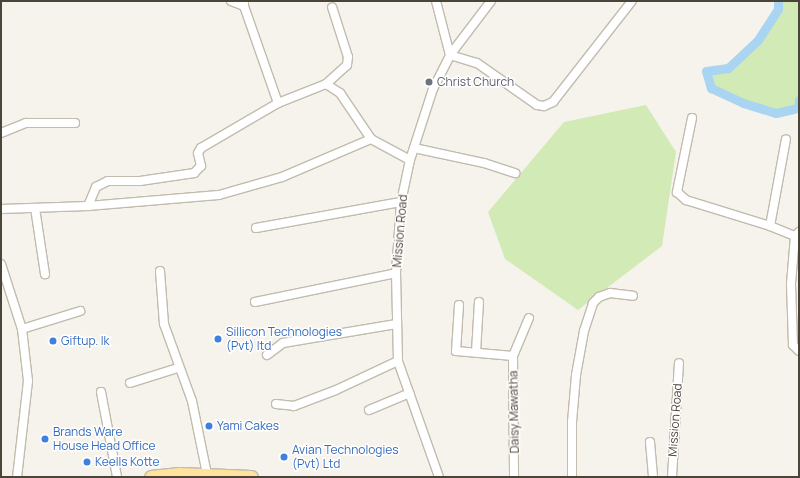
<!DOCTYPE html>
<style>
body{margin:0}
#map{position:relative;width:800px;height:478px;overflow:hidden;background:#f6f3ec;font-family:Manrope,sans-serif}
div>[style]{position:absolute}
.green>*{inset:0;background:#d2eab5}
.canal>*{height:9px;margin:-4.5px;padding:0 4.5px;transform-origin:4.5px;border-radius:4.5px;background:#a9d4f2}
.roads{filter:drop-shadow(1px 0 #c2bbae) drop-shadow(-1px 0 #c2bbae) drop-shadow(0 1px #c2bbae) drop-shadow(0 -1px #c2bbae)}
.minor>*{height:8px;margin:-4px;padding:0 4px;transform-origin:4px;border-radius:4px;background:#fff}
.primary>*{height:13px;margin:-6.5px;padding:0 6.5px;transform-origin:6.5px;border-radius:6.5px;background:#ffe39c}
.dots>*{width:11px;height:11px;translate:-50% -50%;box-sizing:border-box;border:2px solid #fff;border-radius:50%}
span{translate:-50% -50%;white-space:nowrap;text-align:center;line-height:1.15;-webkit-text-stroke:3px #fff;paint-order:stroke}
.worship-label{font-size:12px;color:#5b616d}
.left{translate:0 -50%;text-align:left}
.street-label{font-size:12px;color:#4b4439}
.shop-label{font-size:12px;color:#366cbe}
.frame{position:absolute;inset:0;border:2px solid #4b4439;pointer-events:none}
</style>
<div id="map">
<div class="green">
<div style="clip-path:polygon(778px 1px,799px 1px,799px 100px,798px 108px,776px 113px,743px 103px,711px 88px,706px 71px,728px 68px,758px 40px,778px 9px)"></div>
<div style="clip-path:polygon(646px 105px,676px 152px,662px 246px,578px 310px,505px 259px,488px 212px,564px 122px)"></div>
</div>
<div class="canal">
<div style="left:778px;top:1px;width:8px;rotate:90deg"></div>
<div style="left:778px;top:9px;width:37px;rotate:123deg"></div>
<div style="left:758px;top:40px;width:41px;rotate:137deg"></div>
<div style="left:728px;top:68px;width:22px;rotate:172deg"></div>
<div style="left:706px;top:71px;width:18px;rotate:74deg"></div>
<div style="left:711px;top:88px;width:35px;rotate:25deg"></div>
<div style="left:743px;top:103px;width:34px;rotate:17deg"></div>
<div style="left:776px;top:113px;width:23px;rotate:-13deg"></div>
<div style="left:798px;top:108px;width:8px;rotate:-83deg"></div>
</div>
<div class="roads">
<div class="minor">
<div style="left:231px;top:1px;width:14px;rotate:21deg"></div>
<div style="left:244px;top:6px;width:4px;rotate:-90deg"></div>
<div style="left:436px;top:1px;width:56px;rotate:75.5deg"></div>
<div style="left:450px;top:55px;width:28px;rotate:17deg"></div>
<div style="left:477px;top:63px;width:73px;rotate:35deg"></div>
<div style="left:537px;top:105px;width:7px;rotate:8deg"></div>
<div style="left:544px;top:106px;width:10px;rotate:-24deg"></div>
<div style="left:553px;top:102px;width:128px;rotate:-52deg"></div>
<div style="left:244px;top:6px;width:103px;rotate:70.7deg"></div>
<div style="left:278px;top:103px;width:52px;rotate:-21.6deg"></div>
<div style="left:326px;top:84px;width:17px;rotate:33deg"></div>
<div style="left:340px;top:93px;width:55px;rotate:56deg"></div>
<div style="left:371px;top:139px;width:44px;rotate:28.3deg"></div>
<div style="left:326px;top:84px;width:28px;rotate:-42deg"></div>
<div style="left:347px;top:65px;width:8px;rotate:-83deg"></div>
<div style="left:348px;top:57px;width:52px;rotate:-107.7deg"></div>
<div style="left:692px;top:118px;width:76px;rotate:101.5deg"></div>
<div style="left:677px;top:192px;width:12px;rotate:42deg"></div>
<div style="left:686px;top:200px;width:88px;rotate:17.2deg"></div>
<div style="left:770px;top:226px;width:88px;rotate:-79.6deg"></div>
<div style="left:1px;top:133px;width:27px;rotate:-22deg"></div>
<div style="left:26px;top:123px;width:49px"></div>
<div style="left:414px;top:148px;width:72px;rotate:12.1deg"></div>
<div style="left:484px;top:163px;width:33px;rotate:18deg"></div>
<div style="left:88px;top:206px;width:21px;rotate:-67deg"></div>
<div style="left:96px;top:187px;width:13px;rotate:-27deg"></div>
<div style="left:108px;top:181px;width:32px"></div>
<div style="left:140px;top:181px;width:55px;rotate:-8.4deg"></div>
<div style="left:194px;top:173px;width:10px;rotate:-45deg"></div>
<div style="left:201px;top:166px;width:13px;rotate:-103deg"></div>
<div style="left:198px;top:153px;width:6px;rotate:-59deg"></div>
<div style="left:201px;top:148px;width:89px;rotate:-30.3deg"></div>
<div style="left:35px;top:208px;width:67px;rotate:81.4deg"></div>
<div style="left:1px;top:209px;width:87px;rotate:-2deg"></div>
<div style="left:88px;top:206px;width:131px;rotate:-4.8deg"></div>
<div style="left:219px;top:195px;width:66px;rotate:-15.9deg"></div>
<div style="left:282px;top:177px;width:97px;rotate:-23.1deg"></div>
<div style="left:770px;top:226px;width:27px;rotate:22deg"></div>
<div style="left:256px;top:228px;width:147px;rotate:-10.2deg"></div>
<div style="left:799px;top:232px;width:6px;rotate:135deg"></div>
<div style="left:795px;top:236px;width:48px;rotate:94.8deg"></div>
<div style="left:791px;top:284px;width:61px;rotate:88.1deg"></div>
<div style="left:793px;top:345px;width:8px;rotate:45deg"></div>
<div style="left:1px;top:264px;width:68px;rotate:72.1deg"></div>
<div style="left:22px;top:329px;width:52px;rotate:83.4deg"></div>
<div style="left:28px;top:381px;width:97px;rotate:96.5deg"></div>
<div style="left:160px;top:271px;width:53px;rotate:85.7deg"></div>
<div style="left:164px;top:324px;width:82px;rotate:70deg"></div>
<div style="left:192px;top:401px;width:75px;rotate:78.4deg"></div>
<div style="left:255px;top:302px;width:144px;rotate:-11.6deg"></div>
<div style="left:459px;top:305px;width:46px;rotate:93.7deg"></div>
<div style="left:456px;top:351px;width:57px;rotate:5deg"></div>
<div style="left:513px;top:356px;width:121px;rotate:89.5deg"></div>
<div style="left:22px;top:329px;width:61px;rotate:-17.2deg"></div>
<div style="left:476px;top:352px;width:50px;rotate:-86.6deg"></div>
<div style="left:267px;top:355px;width:20px;rotate:-37deg"></div>
<div style="left:283px;top:343px;width:115px;rotate:-9.5deg"></div>
<div style="left:513px;top:356px;width:41px;rotate:-67.2deg"></div>
<div style="left:130px;top:383px;width:50px;rotate:-17.4deg"></div>
<div style="left:101px;top:392px;width:86px;rotate:79.3deg"></div>
<div style="left:276px;top:404px;width:18px;rotate:6deg"></div>
<div style="left:294px;top:406px;width:45px;rotate:-20.9deg"></div>
<div style="left:336px;top:390px;width:68px;rotate:-25.1deg"></div>
<div style="left:369px;top:410px;width:44px;rotate:-22.5deg"></div>
<div style="left:650px;top:442px;width:35px;rotate:85deg"></div>
<div style="left:439px;top:477px;width:123px;rotate:-109.5deg"></div>
<div style="left:398px;top:361px;width:88px;rotate:-91.3deg"></div>
<div style="left:396px;top:273px;width:71px;rotate:-86deg"></div>
<div style="left:401px;top:202px;width:43px;rotate:-77.9deg"></div>
<div style="left:410px;top:160px;width:75px;rotate:-72.1deg"></div>
<div style="left:433px;top:89px;width:38px;rotate:-63deg"></div>
<div style="left:450px;top:55px;width:68px;rotate:-52.8deg"></div>
<div style="left:572px;top:477px;width:55px;rotate:-90deg"></div>
<div style="left:572px;top:422px;width:47px;rotate:-85.1deg"></div>
<div style="left:576px;top:375px;width:45px;rotate:-79.7deg"></div>
<div style="left:584px;top:331px;width:29px;rotate:-72deg"></div>
<div style="left:593px;top:303px;width:8px;rotate:-45deg"></div>
<div style="left:599px;top:297px;width:12px;rotate:-20deg"></div>
<div style="left:610px;top:293px;width:23px;rotate:7deg"></div>
<div style="left:672px;top:477px;width:114px;rotate:-86.5deg"></div>
</div>
<div class="primary">
<div style="left:151px;top:477px;width:28px;rotate:-6deg"></div>
<div style="left:179px;top:474px;width:72px;rotate:2.4deg"></div>
</div>
</div>
<div class="dots">
<div style="left:429px;top:82px;background:#6b7280"></div>
<div style="left:218px;top:339px;background:#3f7fe0"></div>
<div style="left:53px;top:341px;background:#3f7fe0"></div>
<div style="left:209px;top:426px;background:#3f7fe0"></div>
<div style="left:45px;top:439px;background:#3f7fe0"></div>
<div style="left:284px;top:457px;background:#3f7fe0"></div>
<div style="left:87px;top:462px;background:#3f7fe0"></div>
</div>
<div class="worship-label">
<span class="left" style="left:437px;top:82px">Christ Church</span>
</div>
<div class="street-label">
<span style="left:400px;top:231px;rotate:-85deg">Mission Road</span>
<span style="left:514px;top:412px;rotate:-91deg">Daisy Mawatha</span>
<span style="left:675px;top:420px;rotate:-86deg">Mission Road</span>
</div>
<div class="shop-label">
<span class="left" style="left:226px;top:339px">Sillicon Technologies<br>(Pvt) ltd</span>
<span class="left" style="left:61px;top:341px">Giftup. lk</span>
<span class="left" style="left:217px;top:426px">Yami Cakes</span>
<span class="left" style="left:53px;top:439px">Brands Ware<br>House Head Office</span>
<span class="left" style="left:292px;top:457px">Avian Technologies<br>(Pvt) Ltd</span>
<span class="left" style="left:95px;top:462px">Keells Kotte</span>
</div>
<div class="frame"></div>
</div>
